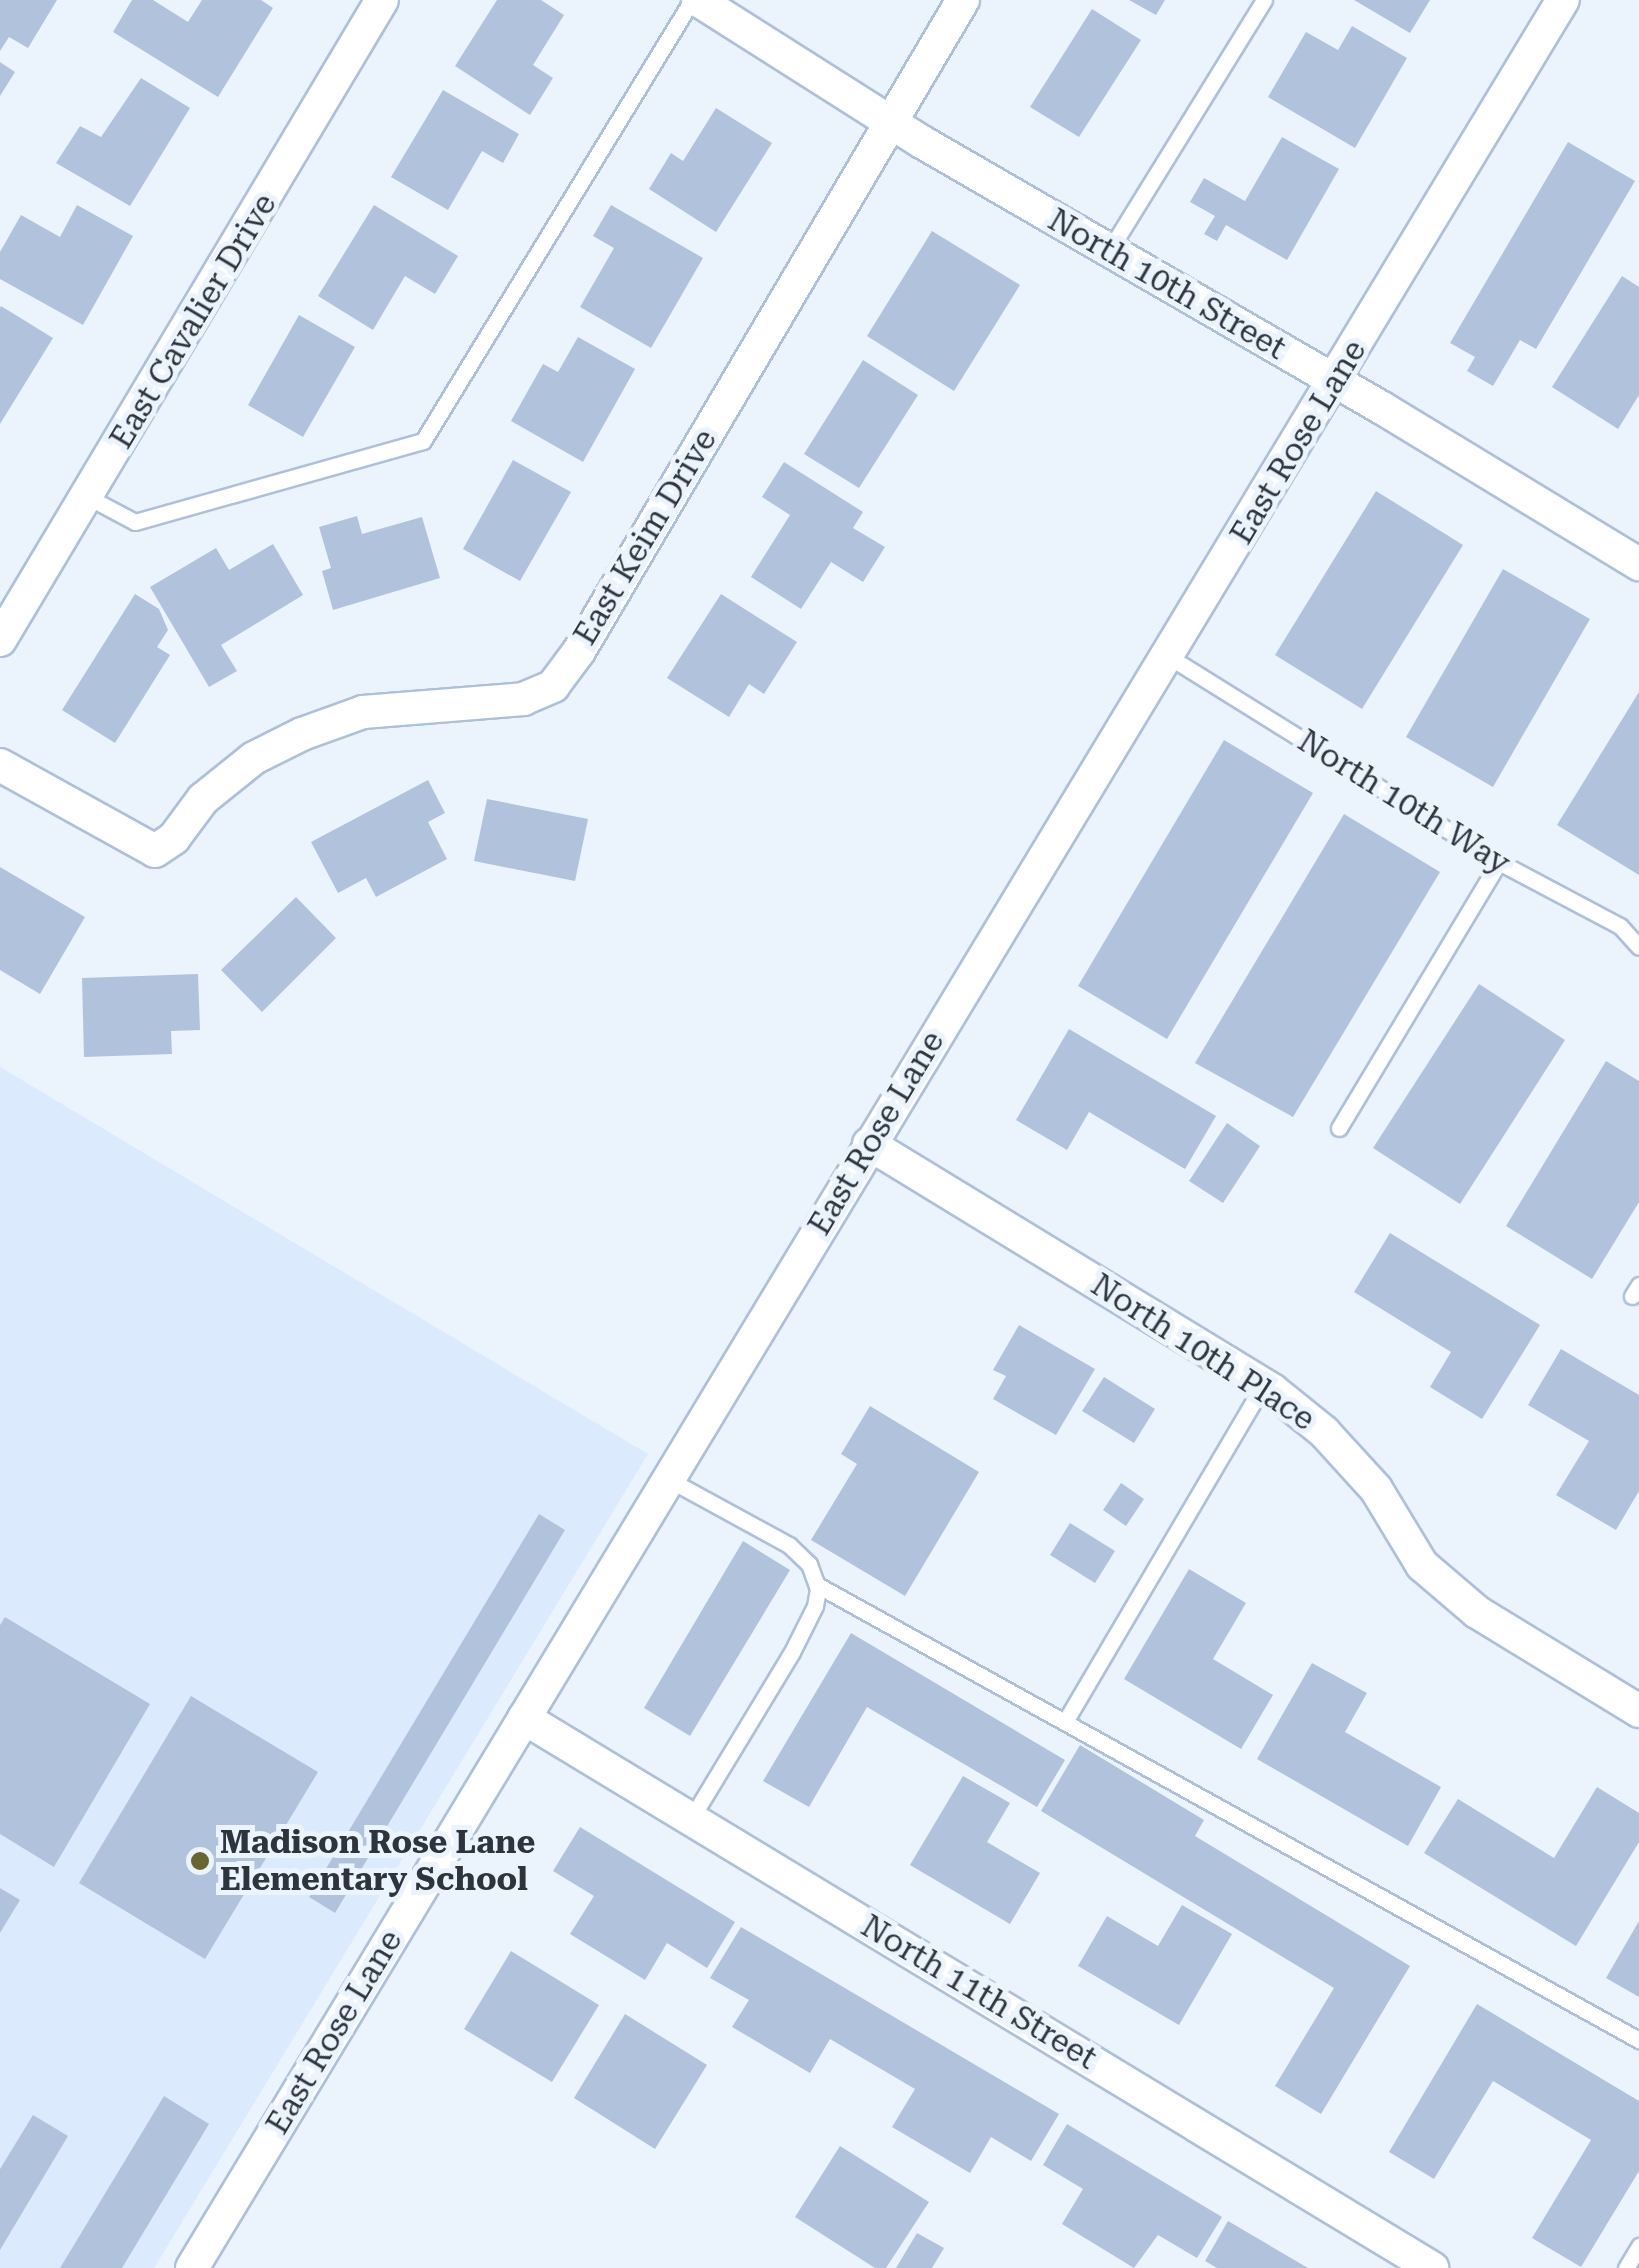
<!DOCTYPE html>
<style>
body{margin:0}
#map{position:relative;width:1639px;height:2268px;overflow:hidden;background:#ebf3fd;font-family:"Roboto Serif",serif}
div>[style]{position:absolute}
.built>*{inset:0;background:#dceafd}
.building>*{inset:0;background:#b1c3dc}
.roads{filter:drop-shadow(2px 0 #aec0d9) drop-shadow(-2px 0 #aec0d9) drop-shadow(0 2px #aec0d9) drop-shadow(0 -2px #aec0d9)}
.service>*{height:15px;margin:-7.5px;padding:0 7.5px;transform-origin:7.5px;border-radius:7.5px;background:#fff}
.minor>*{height:32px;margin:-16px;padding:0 16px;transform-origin:16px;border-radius:16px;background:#fff}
.dots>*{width:28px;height:28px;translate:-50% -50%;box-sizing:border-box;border:5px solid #ebf3fd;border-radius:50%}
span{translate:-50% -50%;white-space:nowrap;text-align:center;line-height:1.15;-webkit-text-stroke:10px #ebf3fd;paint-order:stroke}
.street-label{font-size:32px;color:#2d343e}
.poi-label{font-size:32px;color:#2d343e;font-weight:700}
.left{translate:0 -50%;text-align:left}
</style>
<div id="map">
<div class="built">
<div style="clip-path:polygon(0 1067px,648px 1454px,154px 2268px,0 2268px)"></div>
</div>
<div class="building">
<div style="clip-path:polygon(0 0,57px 0,28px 48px,9px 37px,0 51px)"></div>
<div style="clip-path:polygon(132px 0,153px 0,188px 22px,202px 0,261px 0,273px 8px,218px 97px,113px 32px)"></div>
<div style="clip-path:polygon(497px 0,541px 0,564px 15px,533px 65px,553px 78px,530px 115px,455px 66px)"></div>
<div style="clip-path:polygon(1129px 0,1165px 0,1156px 15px)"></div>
<div style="clip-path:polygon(1354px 0,1430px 0,1410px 33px)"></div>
<div style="clip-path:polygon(1092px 9px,1141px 40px,1079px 137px,1030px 107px)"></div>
<div style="clip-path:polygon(1352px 26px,1407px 58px,1355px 148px,1268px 97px,1306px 32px,1338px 50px)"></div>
<div style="clip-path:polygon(0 62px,15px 72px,0 96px)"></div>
<div style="clip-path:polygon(141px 78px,190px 108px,130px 206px,56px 163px,80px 126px,101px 137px)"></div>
<div style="clip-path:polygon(443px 90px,519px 134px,503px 163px,482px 151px,448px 210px,391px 177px)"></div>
<div style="clip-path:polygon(716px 108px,772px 143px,716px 232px,649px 189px,671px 153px,683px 161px)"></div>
<div style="clip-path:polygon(1282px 137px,1339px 169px,1287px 260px,1226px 225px,1217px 241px,1204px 234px,1215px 216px,1190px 202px,1204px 178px,1245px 201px)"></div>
<div style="clip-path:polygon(1568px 142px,1635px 181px,1536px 349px,1520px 340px,1493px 386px,1467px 371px,1475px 357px,1450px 343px)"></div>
<div style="clip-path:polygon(77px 205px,133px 236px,83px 325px,0 279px,0 252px,21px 215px,60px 237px)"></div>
<div style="clip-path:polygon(374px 205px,458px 256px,435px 294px,405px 276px,373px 330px,318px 296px)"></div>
<div style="clip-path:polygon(611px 205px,703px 258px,651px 348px,580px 307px,614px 248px,593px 236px)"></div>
<div style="clip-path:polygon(932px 231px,1020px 285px,954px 391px,867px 336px)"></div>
<div style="clip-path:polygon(1622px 276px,1639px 287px,1639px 395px,1618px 429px,1552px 387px)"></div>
<div style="clip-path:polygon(1px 306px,53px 338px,0 424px,0 308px)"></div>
<div style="clip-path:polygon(299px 315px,355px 347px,303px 437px,248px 405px)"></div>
<div style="clip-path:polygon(578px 337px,635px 369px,583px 462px,511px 421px,543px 364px,558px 372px)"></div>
<div style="clip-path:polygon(863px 360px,918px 395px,859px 488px,804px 454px)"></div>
<div style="clip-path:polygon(513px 460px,571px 492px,520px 581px,463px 549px)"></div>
<div style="clip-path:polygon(784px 462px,863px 512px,853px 528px,885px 547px,863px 582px,831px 562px,801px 609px,751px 577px,790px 515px,762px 497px)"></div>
<div style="clip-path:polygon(1376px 491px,1463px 545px,1362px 709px,1275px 655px)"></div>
<div style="clip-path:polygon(357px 516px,362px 534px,422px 517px,440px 578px,333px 610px,322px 571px,331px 568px,319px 527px)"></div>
<div style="clip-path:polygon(273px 544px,303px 595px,221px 645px,237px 671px,209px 687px,150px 587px,216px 548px,229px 570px)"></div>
<div style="clip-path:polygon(1503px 569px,1590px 619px,1493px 787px,1406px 737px)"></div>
<div style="clip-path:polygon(135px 594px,159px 609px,168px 630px,157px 647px,170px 655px,115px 743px,62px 710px)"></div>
<div style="clip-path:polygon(721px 594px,797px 642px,764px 694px,749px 684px,729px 717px,667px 678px)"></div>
<div style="clip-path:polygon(1639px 692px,1639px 875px,1557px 825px)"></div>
<div style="clip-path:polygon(1224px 740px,1313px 793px,1167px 1039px,1078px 986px)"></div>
<div style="clip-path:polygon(428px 780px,445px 813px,428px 822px,447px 859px,376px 897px,366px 878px,338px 893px,311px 842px)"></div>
<div style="clip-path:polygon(487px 799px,588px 819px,575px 881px,474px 861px)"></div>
<div style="clip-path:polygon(1344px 814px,1440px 872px,1293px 1117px,1195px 1063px)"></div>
<div style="clip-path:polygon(0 867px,85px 917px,40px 994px,0 970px)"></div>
<div style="clip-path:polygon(296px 897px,336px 938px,262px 1012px,221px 970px)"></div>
<div style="clip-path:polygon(198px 974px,200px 1030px,171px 1031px,172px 1054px,84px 1057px,82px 978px)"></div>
<div style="clip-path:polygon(1479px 984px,1565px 1040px,1460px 1204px,1373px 1148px)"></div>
<div style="clip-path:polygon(1069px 1029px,1216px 1116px,1185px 1169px,1089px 1112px,1067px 1150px,1016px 1120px)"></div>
<div style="clip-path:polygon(1606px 1061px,1639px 1081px,1639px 1202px,1592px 1279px,1506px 1226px)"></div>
<div style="clip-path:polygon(1227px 1123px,1260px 1146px,1223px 1203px,1189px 1181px)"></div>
<div style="clip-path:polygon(1390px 1233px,1540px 1325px,1482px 1419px,1430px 1387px,1451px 1352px,1354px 1292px)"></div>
<div style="clip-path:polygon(1019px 1325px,1095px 1369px,1056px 1435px,993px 1399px,1006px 1376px,993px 1370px)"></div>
<div style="clip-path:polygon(1561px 1349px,1639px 1395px,1639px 1491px,1616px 1530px,1556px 1495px,1589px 1441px,1528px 1405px)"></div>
<div style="clip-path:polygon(1104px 1377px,1155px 1409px,1134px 1443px,1082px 1411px)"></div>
<div style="clip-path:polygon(870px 1406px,979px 1472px,905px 1596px,811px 1540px,857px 1464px,841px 1454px)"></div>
<div style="clip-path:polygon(1121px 1483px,1144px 1499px,1126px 1526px,1103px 1510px)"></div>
<div style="clip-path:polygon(539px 1514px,565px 1530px,335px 1913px,309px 1897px)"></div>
<div style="clip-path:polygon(1070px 1523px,1115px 1551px,1095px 1583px,1050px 1555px)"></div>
<div style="clip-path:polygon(743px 1541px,790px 1570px,690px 1736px,644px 1708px)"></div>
<div style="clip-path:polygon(1189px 1569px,1246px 1603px,1213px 1659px,1273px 1695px,1241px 1749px,1124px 1679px)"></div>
<div style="clip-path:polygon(5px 1617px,150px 1704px,54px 1867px,0 1834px,0 1625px)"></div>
<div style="clip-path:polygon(851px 1633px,1065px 1760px,1037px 1807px,867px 1707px,809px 1807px,763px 1781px)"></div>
<div style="clip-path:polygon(1312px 1663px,1367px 1693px,1345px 1732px,1441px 1787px,1408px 1846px,1257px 1759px)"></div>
<div style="clip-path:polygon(191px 1696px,318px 1772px,205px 1959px,79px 1883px)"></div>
<div style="clip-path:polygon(1080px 1745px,1204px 1820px,1195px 1836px,1410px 1966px,1321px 2114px,1275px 2086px,1334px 1988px,1041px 1811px)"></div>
<div style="clip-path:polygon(963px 1776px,1010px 1803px,987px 1842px,1040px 1873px,1010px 1924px,910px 1865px)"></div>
<div style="clip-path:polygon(1597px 1787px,1639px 1813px,1639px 1842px,1576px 1946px,1424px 1853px,1458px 1799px,1554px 1858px)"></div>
<div style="clip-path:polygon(580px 1827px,735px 1922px,707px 1968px,667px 1943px,645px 1980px,570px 1934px,594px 1896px,553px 1871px)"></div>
<div style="clip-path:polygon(0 1888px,20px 1900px,0 1933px)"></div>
<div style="clip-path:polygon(1182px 1905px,1232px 1934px,1179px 2025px,1078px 1966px,1107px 1916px,1158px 1946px)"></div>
<div style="clip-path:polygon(1639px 1921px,1639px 1997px,1606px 1978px)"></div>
<div style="clip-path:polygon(741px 1927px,1059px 2114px,1031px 2161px,991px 2137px,970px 2173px,892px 2127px,915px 2089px,830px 2039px,810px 2073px,732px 2027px,749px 2000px,710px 1978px)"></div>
<div style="clip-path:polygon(511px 1951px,599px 2005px,552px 2082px,464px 2029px)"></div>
<div style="clip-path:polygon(1477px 2004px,1639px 2101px,1639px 2171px,1581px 2267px,1532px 2238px,1591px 2140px,1493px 2081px,1434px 2179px,1389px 2152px)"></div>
<div style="clip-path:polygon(625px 2014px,707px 2065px,655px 2149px,574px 2098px)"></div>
<div style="clip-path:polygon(164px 2096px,209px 2124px,122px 2268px,60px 2268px)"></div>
<div style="clip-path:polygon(33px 2115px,68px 2136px,0 2250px,0 2169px)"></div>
<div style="clip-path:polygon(1067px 2124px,1222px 2217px,1197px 2258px,1158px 2235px,1134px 2268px,1062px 2224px,1083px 2189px,1043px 2165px)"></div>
<div style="clip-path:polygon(840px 2146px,929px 2202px,886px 2268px,875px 2268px,795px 2217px)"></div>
<div style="clip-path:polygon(1228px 2221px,1308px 2268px,1217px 2268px,1205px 2261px)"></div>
<div style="clip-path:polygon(917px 2233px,944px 2248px,932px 2268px,896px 2268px)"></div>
</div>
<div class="roads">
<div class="service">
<div style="left:1109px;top:251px;width:295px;rotate:-58.3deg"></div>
<div style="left:88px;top:497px;width:53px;rotate:28deg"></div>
<div style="left:135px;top:522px;width:299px;rotate:-15.7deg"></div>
<div style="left:423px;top:441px;width:517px;rotate:-58.62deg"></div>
<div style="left:1168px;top:656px;width:390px;rotate:31.9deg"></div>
<div style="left:1499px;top:862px;width:137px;rotate:27.9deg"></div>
<div style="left:1620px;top:926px;width:28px;rotate:48deg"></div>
<div style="left:1339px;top:1128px;width:310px;rotate:-59deg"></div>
<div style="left:1632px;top:1296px;width:13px;rotate:-58deg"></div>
<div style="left:668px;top:1479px;width:138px;rotate:28.6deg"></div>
<div style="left:789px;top:1545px;width:28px;rotate:44deg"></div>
<div style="left:809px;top:1564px;width:27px;rotate:70deg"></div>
<div style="left:818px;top:1589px;width:17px;rotate:100deg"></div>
<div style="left:815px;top:1606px;width:51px;rotate:116.6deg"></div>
<div style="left:792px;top:1652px;width:195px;rotate:121.2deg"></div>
<div style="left:817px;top:1585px;width:940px;rotate:28.97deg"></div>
<div style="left:1066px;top:1720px;width:389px;rotate:-59.5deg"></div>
<div style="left:1626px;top:2268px;width:26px;rotate:-59deg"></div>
</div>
<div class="minor">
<div style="left:698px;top:0;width:265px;rotate:32.4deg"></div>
<div style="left:922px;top:142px;width:531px;rotate:30.04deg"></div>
<div style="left:1382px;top:408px;width:301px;rotate:31.3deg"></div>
<div style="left:0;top:640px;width:745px;rotate:-59.17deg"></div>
<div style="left:0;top:765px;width:177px;rotate:29deg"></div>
<div style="left:155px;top:851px;width:23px;rotate:-34deg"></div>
<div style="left:174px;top:838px;width:49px;rotate:-53.4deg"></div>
<div style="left:203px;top:799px;width:65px;rotate:-38.8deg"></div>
<div style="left:254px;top:758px;width:54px;rotate:-26.6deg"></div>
<div style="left:302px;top:734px;width:65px;rotate:-19.8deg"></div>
<div style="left:363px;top:712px;width:161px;rotate:-4.6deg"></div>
<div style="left:523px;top:699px;width:33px;rotate:-23deg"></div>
<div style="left:553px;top:686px;width:44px;rotate:-53.4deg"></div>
<div style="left:579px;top:651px;width:756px;rotate:-59.47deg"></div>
<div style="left:869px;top:1144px;width:472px;rotate:31.4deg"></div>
<div style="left:1272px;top:1390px;width:67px;rotate:38.9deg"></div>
<div style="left:1324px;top:1432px;width:77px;rotate:47.6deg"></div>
<div style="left:1376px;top:1489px;width:89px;rotate:58.8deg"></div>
<div style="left:1422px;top:1565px;width:72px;rotate:40.5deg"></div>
<div style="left:1477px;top:1612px;width:190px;rotate:31.4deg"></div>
<div style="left:524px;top:1718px;width:1062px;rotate:31.2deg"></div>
<div style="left:192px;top:2268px;width:2650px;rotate:-58.85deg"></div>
</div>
</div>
<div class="dots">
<div style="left:200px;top:1861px;background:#686532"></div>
</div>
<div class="street-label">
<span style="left:1167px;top:284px;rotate:30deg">North 10th Street</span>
<span style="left:193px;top:321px;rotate:-59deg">East Cavalier Drive</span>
<span style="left:1298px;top:442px;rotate:-59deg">East Rose Lane</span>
<span style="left:645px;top:537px;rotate:-59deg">East Keim Drive</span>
<span style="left:1404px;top:802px;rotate:32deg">North 10th Way</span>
<span style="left:876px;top:1133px;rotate:-59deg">East Rose Lane</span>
<span style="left:1203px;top:1352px;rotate:33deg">North 10th Place</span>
<span style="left:979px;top:1992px;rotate:31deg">North 11th Street</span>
<span style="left:334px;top:2032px;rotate:-59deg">East Rose Lane</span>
</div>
<div class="poi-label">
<span class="left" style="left:220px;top:1861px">Madison Rose Lane<br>Elementary School</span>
</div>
</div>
